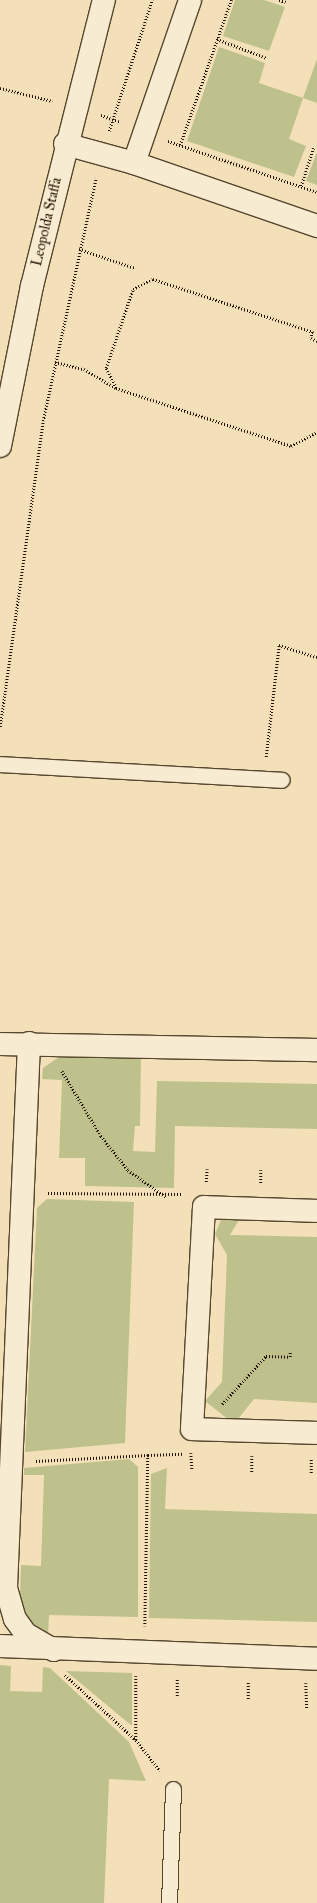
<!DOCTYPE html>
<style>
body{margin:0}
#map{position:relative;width:317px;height:1903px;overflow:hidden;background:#f3e0b8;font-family:"IM FELL Great Primer",serif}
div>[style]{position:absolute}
.green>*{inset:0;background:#bec18c}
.path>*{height:2.5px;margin-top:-1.25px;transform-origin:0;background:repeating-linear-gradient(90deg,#221200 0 1px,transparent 0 3px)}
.roads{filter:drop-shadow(1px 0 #56462e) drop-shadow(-1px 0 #56462e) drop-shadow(0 1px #56462e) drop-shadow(0 -1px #56462e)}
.lane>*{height:15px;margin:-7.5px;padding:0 7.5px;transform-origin:7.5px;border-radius:7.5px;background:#f7ebd1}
.street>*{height:22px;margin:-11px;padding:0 11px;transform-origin:11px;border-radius:11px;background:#f7ebd1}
.secondary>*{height:22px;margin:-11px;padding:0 11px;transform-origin:11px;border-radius:11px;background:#f7ebd1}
span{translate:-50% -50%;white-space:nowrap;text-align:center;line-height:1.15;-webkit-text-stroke:3px #f7ebd1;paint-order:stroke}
.street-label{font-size:14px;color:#221200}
</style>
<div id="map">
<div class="green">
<div style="clip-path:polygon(235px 0,264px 0,285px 7px,269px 51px,223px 36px)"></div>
<div style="clip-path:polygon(219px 47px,265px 63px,259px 83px,303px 98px,317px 59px,317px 103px,303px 98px,289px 139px,306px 146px,294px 177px,187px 141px)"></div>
<div style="clip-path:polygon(317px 152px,317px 185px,306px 181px)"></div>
<div style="clip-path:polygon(62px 1055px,141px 1057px,140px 1126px,135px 1126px,133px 1151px,155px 1152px,157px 1081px,317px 1084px,317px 1129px,175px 1126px,174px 1188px,85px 1186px,85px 1158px,59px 1158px,62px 1080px,42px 1079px,43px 1068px)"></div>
<div style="clip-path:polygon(47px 1199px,134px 1202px,125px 1443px,25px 1452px,37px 1208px)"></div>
<div style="clip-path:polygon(229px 1215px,242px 1215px,230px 1235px,317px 1237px,317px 1403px,254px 1399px,234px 1424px,205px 1401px,222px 1382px,227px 1255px,215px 1234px,221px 1220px)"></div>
<div style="clip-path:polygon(129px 1459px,138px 1467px,138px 1617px,49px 1615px,48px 1636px,24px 1616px,20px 1596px,21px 1565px,41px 1566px,44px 1475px,24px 1475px,24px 1468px)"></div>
<div style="clip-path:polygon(167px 1468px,165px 1509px,317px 1514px,317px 1622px,149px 1618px,151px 1474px)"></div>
<div style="clip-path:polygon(0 1665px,11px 1666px,10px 1691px,42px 1692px,43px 1667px,50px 1668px,129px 1742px,146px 1781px,109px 1779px,104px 1903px,0 1903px)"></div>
<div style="clip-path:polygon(66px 1671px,132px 1673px,132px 1726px)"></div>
</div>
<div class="path">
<div style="left:279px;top:0;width:7px;rotate:16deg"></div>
<div style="left:217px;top:39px;width:53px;rotate:20.8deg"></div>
<div style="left:0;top:88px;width:54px;rotate:14deg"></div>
<div style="left:101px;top:115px;width:20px;rotate:20deg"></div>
<div style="left:109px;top:131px;width:138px;rotate:-71.8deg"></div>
<div style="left:168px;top:141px;width:157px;rotate:18.9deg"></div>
<div style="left:180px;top:145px;width:154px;rotate:-70.6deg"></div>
<div style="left:301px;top:186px;width:40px;rotate:-72deg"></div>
<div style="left:79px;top:249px;width:59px;rotate:18.7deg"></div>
<div style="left:55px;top:362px;width:30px;rotate:14deg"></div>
<div style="left:84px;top:369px;width:37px;rotate:31deg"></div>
<div style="left:116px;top:388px;width:184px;rotate:18.3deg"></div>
<div style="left:291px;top:446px;width:30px;rotate:-28deg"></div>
<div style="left:116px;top:388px;width:22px;rotate:-117deg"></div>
<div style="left:106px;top:368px;width:83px;rotate:-71.1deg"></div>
<div style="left:133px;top:289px;width:22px;rotate:-27deg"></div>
<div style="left:153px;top:279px;width:169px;rotate:18.3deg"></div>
<div style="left:313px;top:332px;width:6px;rotate:108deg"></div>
<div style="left:311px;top:338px;width:7px;rotate:27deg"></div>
<div style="left:0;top:727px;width:309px;rotate:-82deg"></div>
<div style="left:43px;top:421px;width:249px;rotate:-77.7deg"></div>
<div style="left:266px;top:757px;width:113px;rotate:-83.4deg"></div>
<div style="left:279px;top:645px;width:40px;rotate:18deg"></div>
<div style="left:62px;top:1071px;width:76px;rotate:59deg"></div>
<div style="left:101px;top:1136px;width:43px;rotate:51.5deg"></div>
<div style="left:128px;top:1170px;width:47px;rotate:35.4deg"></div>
<div style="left:261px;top:1170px;width:14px;rotate:90deg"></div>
<div style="left:206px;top:1182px;width:13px;rotate:-86deg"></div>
<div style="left:48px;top:1193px;width:133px;rotate:0.4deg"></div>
<div style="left:222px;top:1404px;width:65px;rotate:-47.5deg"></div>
<div style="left:266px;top:1356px;width:24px;rotate:2deg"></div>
<div style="left:290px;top:1357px;width:5px;rotate:-90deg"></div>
<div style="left:191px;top:1453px;width:16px;rotate:86deg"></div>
<div style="left:148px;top:1455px;width:35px;rotate:-2deg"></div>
<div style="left:252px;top:1456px;width:16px;rotate:90deg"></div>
<div style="left:36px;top:1461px;width:112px;rotate:-3.1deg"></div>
<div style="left:148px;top:1455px;width:171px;rotate:91deg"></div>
<div style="left:311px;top:1473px;width:15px;rotate:-90deg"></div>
<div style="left:65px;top:1675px;width:96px;rotate:42.5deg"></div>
<div style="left:136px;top:1676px;width:64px;rotate:90deg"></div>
<div style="left:136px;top:1740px;width:39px;rotate:52deg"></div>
<div style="left:306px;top:1683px;width:25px;rotate:88deg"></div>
<div style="left:177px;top:1696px;width:17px;rotate:-90deg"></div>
<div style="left:248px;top:1699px;width:18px;rotate:-90deg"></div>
</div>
<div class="roads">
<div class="lane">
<div style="left:0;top:764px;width:282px;rotate:3.2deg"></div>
<div style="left:169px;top:1903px;width:114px;rotate:-88deg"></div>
</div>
<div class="street">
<div style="left:65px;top:144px;width:72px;rotate:15.4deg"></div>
<div style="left:134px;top:163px;width:194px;rotate:19deg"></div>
<div style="left:134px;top:163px;width:172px;rotate:-71deg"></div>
<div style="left:29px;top:1043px;width:545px;rotate:92.42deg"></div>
<div style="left:6px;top:1588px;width:32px;rotate:74deg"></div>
<div style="left:15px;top:1619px;width:19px;rotate:54deg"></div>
<div style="left:26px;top:1634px;width:32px;rotate:30deg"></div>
<div style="left:0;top:1044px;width:317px;rotate:1.1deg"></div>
<div style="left:317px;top:1211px;width:113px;rotate:-178deg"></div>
<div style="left:204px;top:1207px;width:222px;rotate:93.1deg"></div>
<div style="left:192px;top:1429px;width:125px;rotate:1.8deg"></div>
<div style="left:0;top:1646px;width:317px;rotate:2.3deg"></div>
</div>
<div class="secondary">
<div style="left:0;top:446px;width:163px;rotate:-78.7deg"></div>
<div style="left:32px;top:286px;width:295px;rotate:-75.9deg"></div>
</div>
</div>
<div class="street-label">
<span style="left:47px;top:222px;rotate:-77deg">Leopolda Staffa</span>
</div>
</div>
